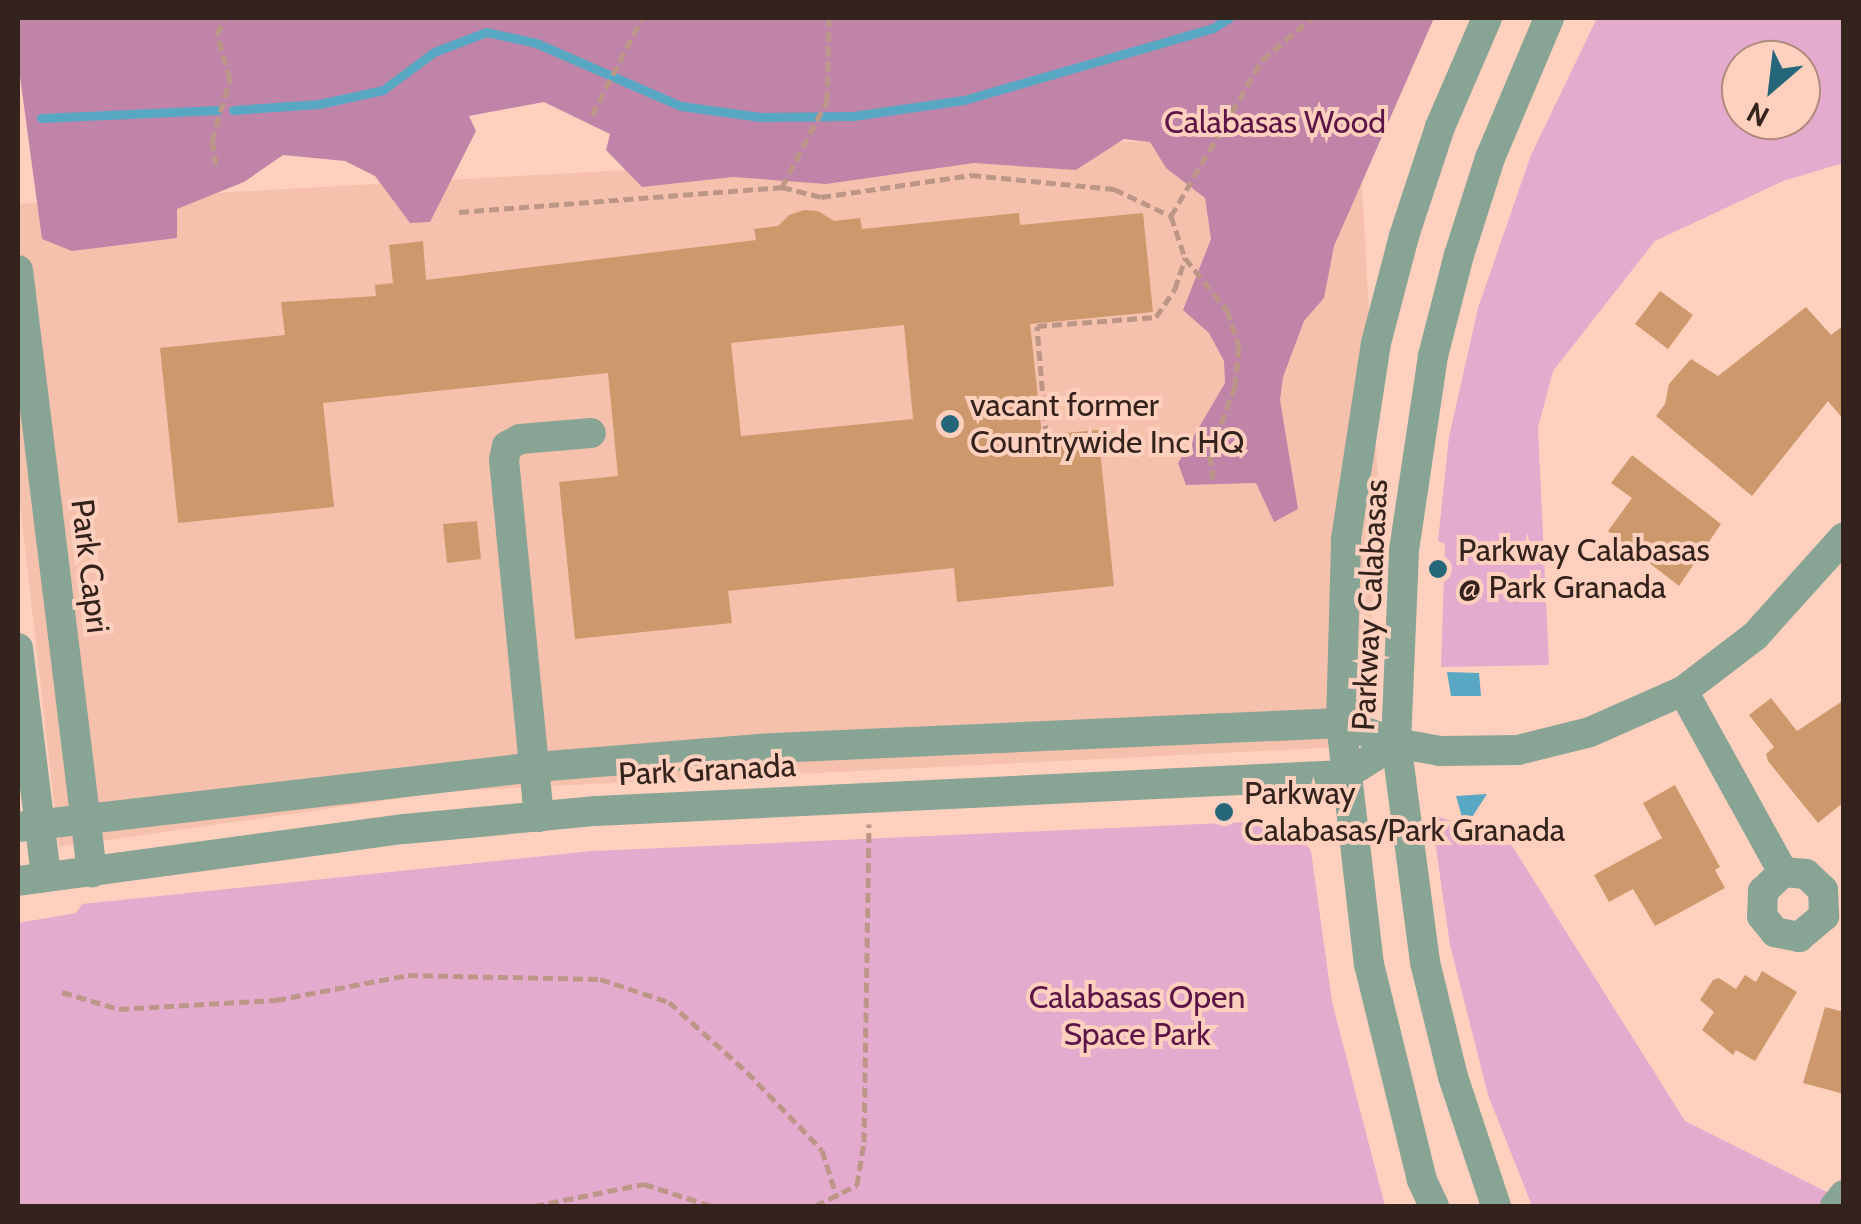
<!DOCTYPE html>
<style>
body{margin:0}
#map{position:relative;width:1861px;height:1224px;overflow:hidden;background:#ffd0bd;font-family:Cabin,sans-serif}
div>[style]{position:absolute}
.built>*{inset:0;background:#f6c1ac}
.green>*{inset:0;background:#e5abce}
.forest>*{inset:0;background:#c084a9}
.water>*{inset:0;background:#59a8c3}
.stream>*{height:9px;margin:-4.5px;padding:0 4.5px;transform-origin:4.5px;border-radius:4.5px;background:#59a8c3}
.building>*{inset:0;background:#cd996c}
.path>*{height:5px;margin-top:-2.5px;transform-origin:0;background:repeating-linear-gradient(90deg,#bc9788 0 10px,transparent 0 15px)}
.minor>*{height:30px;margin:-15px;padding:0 15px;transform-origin:15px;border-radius:15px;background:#87a495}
.dots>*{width:28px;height:28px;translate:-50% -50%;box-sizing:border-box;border:5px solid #ffd0bd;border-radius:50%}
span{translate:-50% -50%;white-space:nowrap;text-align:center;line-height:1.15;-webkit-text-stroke:8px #ffd0bd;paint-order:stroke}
.park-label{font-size:32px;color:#5c1546}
.poi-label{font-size:32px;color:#34231c}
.left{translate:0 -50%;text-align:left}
.street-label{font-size:32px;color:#34231c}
.frame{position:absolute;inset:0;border:20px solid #34231c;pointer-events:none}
.north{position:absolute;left:1721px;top:40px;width:100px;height:100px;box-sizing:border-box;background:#ffd0bd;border:2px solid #ae8b7d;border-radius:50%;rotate:208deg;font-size:28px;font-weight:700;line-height:40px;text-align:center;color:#34231c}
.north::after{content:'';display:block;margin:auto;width:35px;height:45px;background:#25667a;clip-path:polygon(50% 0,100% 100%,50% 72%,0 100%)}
</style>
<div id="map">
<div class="built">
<div style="clip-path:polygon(1359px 129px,1379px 499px,1364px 746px,452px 791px,59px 847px,18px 486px,18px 204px)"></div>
</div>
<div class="green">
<div style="clip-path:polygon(evenodd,1597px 18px,1843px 18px,1843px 163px,1783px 181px,1655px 241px,1553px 371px,1538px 428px,1549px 665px,1441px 667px,1445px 544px,1438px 541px,1449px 437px,1478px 308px,1531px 155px,1597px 18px,1741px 60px,1801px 60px,1801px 120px,1741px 120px,1741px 60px)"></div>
<div style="clip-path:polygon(1431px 814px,1509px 841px,1685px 1121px,1843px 1200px,1843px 1206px,1532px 1206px,1488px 1095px,1450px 945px)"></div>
<div style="clip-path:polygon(1269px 821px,1296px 831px,1311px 851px,1332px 1002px,1385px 1206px,18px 1206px,18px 923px,76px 913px,82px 904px,592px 851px)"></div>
</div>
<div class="forest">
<div style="clip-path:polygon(18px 18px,1434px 18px,1334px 246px,1324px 298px,1304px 321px,1283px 377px,1280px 400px,1298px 509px,1274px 522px,1256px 483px,1186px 485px,1178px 463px,1225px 383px,1224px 361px,1209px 333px,1183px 310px,1211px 239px,1205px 198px,1166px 168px,1150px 142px,1124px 139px,1076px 170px,974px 163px,826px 184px,733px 177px,642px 187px,606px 150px,610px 134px,544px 102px,469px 116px,476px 131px,430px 222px,410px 223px,375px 176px,345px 161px,283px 155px,244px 182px,177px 209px,177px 238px,72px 251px,42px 239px,18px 62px)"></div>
</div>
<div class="water">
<div style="clip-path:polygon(1447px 672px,1479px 673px,1481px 696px,1451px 696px)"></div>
<div style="clip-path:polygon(1487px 794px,1465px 828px,1456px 796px)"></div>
</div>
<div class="stream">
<div style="left:233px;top:110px;width:86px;rotate:-4deg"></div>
<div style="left:319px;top:104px;width:66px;rotate:-12.3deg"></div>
<div style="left:383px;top:90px;width:64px;rotate:-36.7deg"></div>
<div style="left:434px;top:52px;width:56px;rotate:-21deg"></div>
<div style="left:486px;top:32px;width:51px;rotate:12.4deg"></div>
<div style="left:536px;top:43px;width:158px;rotate:23.5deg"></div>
<div style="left:681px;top:106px;width:80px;rotate:7.9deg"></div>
<div style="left:760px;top:117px;width:93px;rotate:-0.6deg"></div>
<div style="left:853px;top:116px;width:112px;rotate:-8.2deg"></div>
<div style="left:964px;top:100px;width:259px;rotate:-16.1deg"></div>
<div style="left:1213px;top:28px;width:19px;rotate:-32deg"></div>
<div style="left:41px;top:118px;width:177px;rotate:-2.6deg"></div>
</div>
<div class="building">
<div style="clip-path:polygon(evenodd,804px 210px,818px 211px,834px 221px,860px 218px,862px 229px,1019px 213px,1020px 225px,1143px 213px,1153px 312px,1030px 324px,1042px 435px,1098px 430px,1114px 586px,957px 602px,954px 568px,728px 591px,732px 623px,575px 639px,559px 482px,618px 476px,608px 373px,323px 403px,334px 507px,178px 523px,160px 348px,285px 335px,281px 302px,376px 296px,375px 285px,393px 283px,389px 245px,423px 241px,426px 280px,756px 240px,754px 229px,778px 226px,789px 215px,804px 210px,904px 325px,913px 419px,741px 436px,731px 343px,904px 325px)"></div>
<div style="clip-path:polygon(1660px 291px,1693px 315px,1668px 349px,1635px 324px)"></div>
<div style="clip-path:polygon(1806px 307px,1831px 335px,1844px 325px,1844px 420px,1828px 401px,1752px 496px,1656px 416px,1665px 404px,1669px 384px,1691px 359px,1718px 376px)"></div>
<div style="clip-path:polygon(1632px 455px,1721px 524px,1679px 586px,1608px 531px,1632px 498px,1611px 483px)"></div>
<div style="clip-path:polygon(477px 521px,481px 559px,447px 563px,443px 524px)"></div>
<div style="clip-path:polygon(1771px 698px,1797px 731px,1844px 700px,1844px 802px,1818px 823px,1768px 761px,1766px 754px,1774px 747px,1749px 715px)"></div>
<div style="clip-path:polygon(1675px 785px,1720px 867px,1715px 870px,1725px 888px,1655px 926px,1633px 889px,1609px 902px,1594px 875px,1662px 838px,1643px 803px)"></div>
<div style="clip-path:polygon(1762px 971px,1797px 992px,1755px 1061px,1736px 1050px,1733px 1055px,1702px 1030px,1714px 1012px,1700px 1000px,1713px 980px,1719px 978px,1736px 989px,1745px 975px,1756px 982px)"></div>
<div style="clip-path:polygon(1825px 1007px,1844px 1012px,1844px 1094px,1803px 1083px)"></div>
</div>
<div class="path">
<div style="left:592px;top:115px;width:109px;rotate:-62.7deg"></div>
<div style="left:216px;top:165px;width:24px;rotate:-99deg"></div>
<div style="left:212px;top:141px;width:65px;rotate:-73.8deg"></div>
<div style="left:230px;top:79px;width:47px;rotate:-106.1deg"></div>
<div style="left:217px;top:34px;width:18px;rotate:-63deg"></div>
<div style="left:782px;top:187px;width:97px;rotate:-62.4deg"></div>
<div style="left:827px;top:101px;width:83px;rotate:-88.6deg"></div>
<div style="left:459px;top:212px;width:324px;rotate:-4.4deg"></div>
<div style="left:782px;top:187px;width:40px;rotate:14.4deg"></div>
<div style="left:821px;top:197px;width:152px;rotate:-8.3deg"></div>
<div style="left:971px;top:175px;width:144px;rotate:5.6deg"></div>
<div style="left:1114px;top:189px;width:63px;rotate:25.3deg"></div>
<div style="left:1171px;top:216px;width:44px;rotate:71.6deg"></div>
<div style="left:1185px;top:258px;width:67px;rotate:51.1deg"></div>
<div style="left:1227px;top:310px;width:39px;rotate:72deg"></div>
<div style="left:1239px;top:347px;width:39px;rotate:96deg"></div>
<div style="left:1235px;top:386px;width:73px;rotate:109.9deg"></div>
<div style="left:1210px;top:455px;width:24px;rotate:83deg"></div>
<div style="left:1171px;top:216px;width:181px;rotate:-59.7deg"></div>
<div style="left:1262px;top:60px;width:65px;rotate:-40deg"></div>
<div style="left:1046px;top:435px;width:109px;rotate:-94.7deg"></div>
<div style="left:1037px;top:326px;width:119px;rotate:-4.3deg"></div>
<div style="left:1156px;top:317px;width:34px;rotate:-56deg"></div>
<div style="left:1175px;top:289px;width:33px;rotate:-72deg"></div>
<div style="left:62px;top:992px;width:59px;rotate:16.6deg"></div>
<div style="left:119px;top:1009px;width:157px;rotate:-3.3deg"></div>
<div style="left:276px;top:1000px;width:134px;rotate:-10.7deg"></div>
<div style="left:408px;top:975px;width:192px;rotate:1.2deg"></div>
<div style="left:600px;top:979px;width:73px;rotate:18.4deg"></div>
<div style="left:669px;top:1002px;width:105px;rotate:41.9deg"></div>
<div style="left:747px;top:1072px;width:108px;rotate:46.1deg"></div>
<div style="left:822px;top:1150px;width:50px;rotate:72.6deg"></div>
<div style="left:534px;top:1206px;width:112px;rotate:-11.3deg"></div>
<div style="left:644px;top:1184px;width:71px;rotate:17.9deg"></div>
<div style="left:815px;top:1206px;width:47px;rotate:-26.6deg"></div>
<div style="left:857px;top:1185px;width:44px;rotate:-80.8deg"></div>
<div style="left:864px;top:1142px;width:318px;rotate:-89.1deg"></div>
</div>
<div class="minor">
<div style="left:18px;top:270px;width:607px;rotate:82.99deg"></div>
<div style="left:18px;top:648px;width:230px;rotate:83deg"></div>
<div style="left:1683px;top:691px;width:207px;rotate:61.1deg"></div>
<div style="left:1783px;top:872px;width:28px;rotate:136deg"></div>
<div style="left:1763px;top:891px;width:25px;rotate:92deg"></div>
<div style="left:1762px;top:916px;width:21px;rotate:51deg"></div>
<div style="left:1775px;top:932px;width:25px;rotate:12deg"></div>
<div style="left:1799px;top:937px;width:33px;rotate:-40deg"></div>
<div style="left:1824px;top:916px;width:26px;rotate:-92deg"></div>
<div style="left:1823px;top:890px;width:23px;rotate:-137deg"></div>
<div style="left:1806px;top:874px;width:23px;rotate:-175deg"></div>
<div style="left:539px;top:817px;width:359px;rotate:-95.6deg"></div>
<div style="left:504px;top:460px;width:14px;rotate:-78deg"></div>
<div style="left:507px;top:446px;width:15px;rotate:-28deg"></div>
<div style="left:520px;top:439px;width:71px;rotate:-4.8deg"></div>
<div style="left:18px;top:827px;width:521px;rotate:-6.61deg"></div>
<div style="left:536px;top:767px;width:238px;rotate:-4.6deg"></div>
<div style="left:773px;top:748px;width:569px;rotate:-2.52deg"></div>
<div style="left:1341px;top:723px;width:59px;rotate:20deg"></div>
<div style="left:1396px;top:743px;width:45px;rotate:10.3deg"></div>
<div style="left:1440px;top:751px;width:78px;rotate:-0.7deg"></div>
<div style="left:1518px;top:750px;width:74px;rotate:-14deg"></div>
<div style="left:1590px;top:732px;width:102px;rotate:-23.8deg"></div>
<div style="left:1683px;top:691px;width:91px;rotate:-37.4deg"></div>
<div style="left:1755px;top:636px;width:133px;rotate:-48deg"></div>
<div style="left:18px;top:881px;width:390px;rotate:-7.7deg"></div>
<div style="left:405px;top:829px;width:192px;rotate:-5.4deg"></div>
<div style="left:596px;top:811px;width:750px;rotate:-2.75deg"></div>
<div style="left:1345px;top:775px;width:60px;rotate:-32.1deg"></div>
<div style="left:1434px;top:1206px;width:29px;rotate:-115deg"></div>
<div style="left:1422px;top:1180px;width:221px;rotate:-103.8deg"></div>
<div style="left:1369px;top:965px;width:244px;rotate:-96.6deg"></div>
<div style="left:1341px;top:723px;width:184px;rotate:-88.4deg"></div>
<div style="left:1346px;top:539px;width:198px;rotate:-81.3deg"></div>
<div style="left:1376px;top:343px;width:111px;rotate:-75.3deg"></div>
<div style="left:1404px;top:236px;width:115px;rotate:-71.7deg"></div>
<div style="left:1440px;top:127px;width:119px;rotate:-66.7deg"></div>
<div style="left:1496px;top:1206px;width:136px;rotate:-108.4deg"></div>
<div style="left:1453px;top:1077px;width:118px;rotate:-103.7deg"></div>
<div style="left:1425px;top:962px;width:221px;rotate:-97.5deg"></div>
<div style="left:1396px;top:743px;width:193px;rotate:-87.6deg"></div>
<div style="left:1404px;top:550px;width:196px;rotate:-81.5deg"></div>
<div style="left:1433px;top:356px;width:104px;rotate:-75.6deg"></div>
<div style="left:1459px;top:255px;width:102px;rotate:-72.3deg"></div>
<div style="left:1490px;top:158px;width:152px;rotate:-67.1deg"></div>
<div style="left:1835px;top:1206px;width:14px;rotate:-51deg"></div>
</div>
<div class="dots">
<div style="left:950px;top:424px;background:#25667a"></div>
<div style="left:1438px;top:569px;background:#25667a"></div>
<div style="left:1224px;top:812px;background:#25667a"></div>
</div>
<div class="park-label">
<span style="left:1275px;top:122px">Calabasas Wood</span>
<span style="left:1137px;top:1016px">Calabasas Open<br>Space Park</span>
</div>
<div class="poi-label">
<span class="left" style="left:970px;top:424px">vacant former<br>Countrywide Inc HQ</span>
<span class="left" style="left:1458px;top:569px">Parkway Calabasas<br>@ Park Granada</span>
<span class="left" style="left:1244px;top:812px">Parkway<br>Calabasas/Park Granada</span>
</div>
<div class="street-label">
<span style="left:90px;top:566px;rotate:83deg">Park Capri</span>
<span style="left:1370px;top:605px;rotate:-87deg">Parkway Calabasas</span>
<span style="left:707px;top:770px;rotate:-3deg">Park Granada</span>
</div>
<div class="frame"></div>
<div class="north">N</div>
</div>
